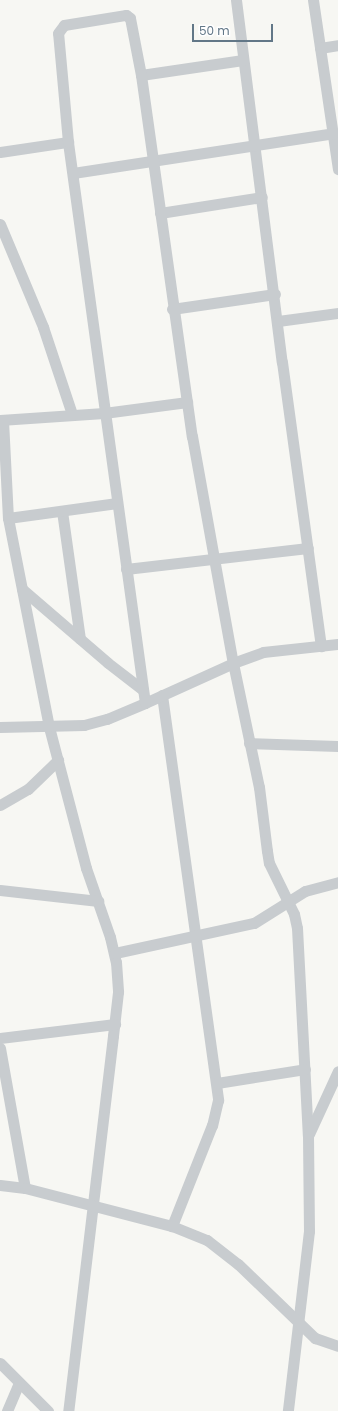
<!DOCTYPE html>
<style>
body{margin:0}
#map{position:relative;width:338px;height:1411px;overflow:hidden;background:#f7f7f3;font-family:Poppins,sans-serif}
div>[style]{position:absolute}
.street>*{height:11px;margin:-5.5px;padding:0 5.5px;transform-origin:5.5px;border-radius:5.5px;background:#c8cccf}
span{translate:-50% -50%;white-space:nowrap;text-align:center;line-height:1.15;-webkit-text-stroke:4px #fff;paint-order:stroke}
.scale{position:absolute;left:192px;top:24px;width:81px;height:18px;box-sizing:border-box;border:2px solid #627787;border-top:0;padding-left:5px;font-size:12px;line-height:14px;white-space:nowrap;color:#627787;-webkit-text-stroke:3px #fff;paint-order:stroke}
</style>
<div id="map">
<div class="street">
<div style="left:236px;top:0;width:365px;rotate:82.8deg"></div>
<div style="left:282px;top:362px;width:287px;rotate:82.2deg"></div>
<div style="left:313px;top:0;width:171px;rotate:81.6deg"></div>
<div style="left:320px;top:48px;width:18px;rotate:-9deg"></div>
<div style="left:141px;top:75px;width:103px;rotate:-8.4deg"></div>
<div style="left:0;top:152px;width:69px;rotate:-8.4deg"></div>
<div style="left:73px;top:173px;width:263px;rotate:-8.7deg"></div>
<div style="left:160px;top:213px;width:103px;rotate:-8.9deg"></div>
<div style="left:0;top:224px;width:112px;rotate:67.3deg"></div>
<div style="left:43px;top:327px;width:92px;rotate:71.6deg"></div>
<div style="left:172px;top:309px;width:104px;rotate:-8.3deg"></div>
<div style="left:278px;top:321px;width:61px;rotate:-7.6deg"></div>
<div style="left:0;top:420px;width:104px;rotate:-3.9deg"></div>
<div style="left:104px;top:413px;width:84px;rotate:-7.5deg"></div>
<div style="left:3px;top:420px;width:98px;rotate:87.1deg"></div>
<div style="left:8px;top:518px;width:213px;rotate:78.9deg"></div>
<div style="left:49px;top:727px;width:146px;rotate:75.3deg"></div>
<div style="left:86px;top:868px;width:73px;rotate:70.8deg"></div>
<div style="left:110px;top:937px;width:26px;rotate:77deg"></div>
<div style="left:116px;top:962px;width:30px;rotate:86deg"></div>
<div style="left:118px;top:992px;width:44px;rotate:96.5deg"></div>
<div style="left:113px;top:1036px;width:378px;rotate:96.8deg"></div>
<div style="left:62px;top:511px;width:129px;rotate:82deg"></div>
<div style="left:8px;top:518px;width:110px;rotate:-7.8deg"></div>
<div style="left:126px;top:569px;width:183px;rotate:-6.6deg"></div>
<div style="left:22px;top:589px;width:113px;rotate:40.7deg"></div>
<div style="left:108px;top:663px;width:44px;rotate:37.6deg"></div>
<div style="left:162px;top:695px;width:409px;rotate:82.1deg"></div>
<div style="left:218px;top:1100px;width:26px;rotate:103deg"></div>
<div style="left:212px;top:1125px;width:109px;rotate:111.6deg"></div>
<div style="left:145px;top:703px;width:97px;rotate:-24.4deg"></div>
<div style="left:233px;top:663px;width:32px;rotate:-20deg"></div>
<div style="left:263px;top:652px;width:75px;rotate:-6.1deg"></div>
<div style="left:0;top:727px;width:84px;rotate:-1.4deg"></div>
<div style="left:84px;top:725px;width:24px;rotate:-15deg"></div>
<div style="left:107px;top:719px;width:41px;rotate:-22.8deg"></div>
<div style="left:145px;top:703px;width:566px;rotate:-97.82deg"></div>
<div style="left:68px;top:142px;width:109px;rotate:-95.2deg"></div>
<div style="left:58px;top:33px;width:10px;rotate:-53deg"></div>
<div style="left:64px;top:25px;width:63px;rotate:-9.2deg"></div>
<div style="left:126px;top:15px;width:5px;rotate:37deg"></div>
<div style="left:130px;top:18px;width:58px;rotate:79.1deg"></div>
<div style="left:141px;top:75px;width:365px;rotate:82deg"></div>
<div style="left:192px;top:436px;width:231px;rotate:79.8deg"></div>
<div style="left:233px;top:663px;width:127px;rotate:78.2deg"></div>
<div style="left:259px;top:787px;width:64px;rotate:82.9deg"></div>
<div style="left:267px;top:851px;width:12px;rotate:81deg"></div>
<div style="left:269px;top:863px;width:57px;rotate:63.9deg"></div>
<div style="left:294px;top:914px;width:14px;rotate:78deg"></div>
<div style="left:297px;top:928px;width:208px;rotate:87deg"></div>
<div style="left:308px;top:1136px;width:95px;rotate:89.4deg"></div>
<div style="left:309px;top:1231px;width:181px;rotate:96.7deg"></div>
<div style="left:249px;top:743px;width:89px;rotate:1.9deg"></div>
<div style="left:0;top:805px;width:32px;rotate:-30deg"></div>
<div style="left:28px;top:789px;width:42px;rotate:-44deg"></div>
<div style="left:0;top:890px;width:99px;rotate:6.4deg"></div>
<div style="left:115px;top:953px;width:142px;rotate:-12.2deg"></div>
<div style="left:254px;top:923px;width:60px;rotate:-32.1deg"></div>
<div style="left:305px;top:891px;width:34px;rotate:-15deg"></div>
<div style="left:0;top:1038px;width:116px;rotate:-6.9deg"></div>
<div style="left:0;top:1048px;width:142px;rotate:79.9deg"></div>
<div style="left:217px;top:1083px;width:89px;rotate:-9deg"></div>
<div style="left:309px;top:1134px;width:69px;rotate:-65.3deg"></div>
<div style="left:0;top:1185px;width:25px;rotate:7deg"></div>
<div style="left:25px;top:1188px;width:152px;rotate:14.5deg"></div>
<div style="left:172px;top:1226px;width:38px;rotate:22deg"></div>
<div style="left:207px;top:1240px;width:39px;rotate:38deg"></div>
<div style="left:238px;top:1264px;width:107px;rotate:43.9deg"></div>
<div style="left:315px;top:1338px;width:24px;rotate:19deg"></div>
<div style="left:0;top:1363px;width:68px;rotate:45deg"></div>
<div style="left:7px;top:1411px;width:30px;rotate:-67deg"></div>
</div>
<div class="scale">50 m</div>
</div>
